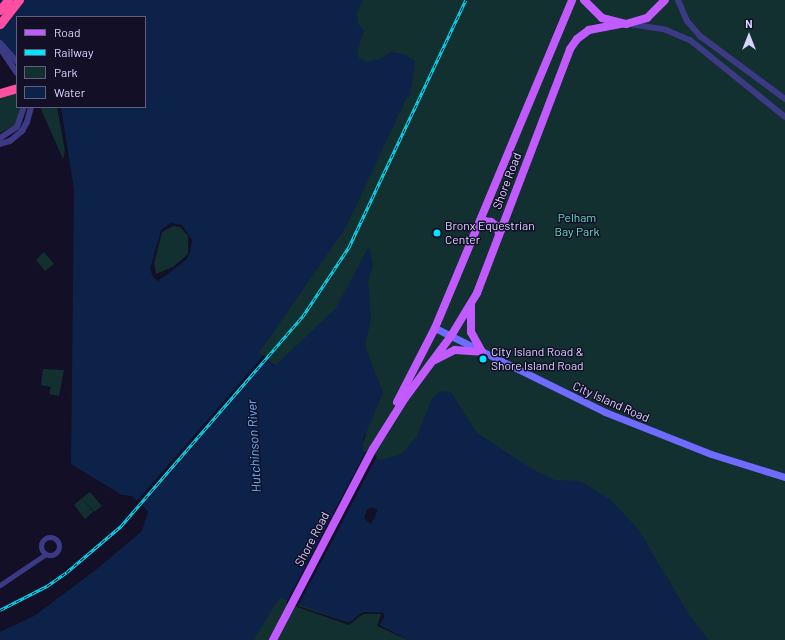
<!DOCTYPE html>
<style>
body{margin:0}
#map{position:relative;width:785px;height:640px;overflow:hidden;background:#130f26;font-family:Barlow,sans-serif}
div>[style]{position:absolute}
.green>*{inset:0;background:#12302f}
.water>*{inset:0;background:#0c2248}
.pier>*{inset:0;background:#130f26}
.minor>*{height:5px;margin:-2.5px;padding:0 2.5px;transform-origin:2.5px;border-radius:2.5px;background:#3d3a85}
.minor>.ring{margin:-2.5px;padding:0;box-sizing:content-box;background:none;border:5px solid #3d3a85;border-radius:50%}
.tertiary>*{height:6px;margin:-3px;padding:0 3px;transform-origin:3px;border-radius:3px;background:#3d3a85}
.secondary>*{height:7px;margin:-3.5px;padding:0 3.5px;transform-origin:3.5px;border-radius:3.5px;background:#6f6bff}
.primary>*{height:8px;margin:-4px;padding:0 4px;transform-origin:4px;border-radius:4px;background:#c25bff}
.motorway>*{height:9px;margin:-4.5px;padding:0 4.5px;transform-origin:4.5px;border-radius:4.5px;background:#ff4fa3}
.rail>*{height:3px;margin-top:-1.5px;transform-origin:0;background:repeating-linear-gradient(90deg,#130f26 0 4.5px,#00e5ff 0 9px);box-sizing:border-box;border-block:1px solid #00e5ff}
.dots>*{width:11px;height:11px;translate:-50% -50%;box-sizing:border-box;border:2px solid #130f26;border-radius:50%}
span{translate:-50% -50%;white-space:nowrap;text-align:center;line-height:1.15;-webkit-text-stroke:3px #130f26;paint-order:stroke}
.street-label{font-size:12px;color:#d9d4ff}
.park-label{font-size:12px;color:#5fe0c0}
.poi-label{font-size:12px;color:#d9d4ff}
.left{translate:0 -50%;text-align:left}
.water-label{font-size:13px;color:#62b6ff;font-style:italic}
.legend{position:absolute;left:16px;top:16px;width:130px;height:92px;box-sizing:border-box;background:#130f26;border:1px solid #625e7d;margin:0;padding:5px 7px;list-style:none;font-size:12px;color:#d9d4ff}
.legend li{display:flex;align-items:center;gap:8px;height:20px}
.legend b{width:20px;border:1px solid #625e7d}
.north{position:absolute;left:729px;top:16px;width:40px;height:40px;-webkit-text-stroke:3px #130f26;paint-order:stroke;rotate:0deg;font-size:11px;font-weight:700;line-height:16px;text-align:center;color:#d9d4ff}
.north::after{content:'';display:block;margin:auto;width:14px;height:18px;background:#d9d4ff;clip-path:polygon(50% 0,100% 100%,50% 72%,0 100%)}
</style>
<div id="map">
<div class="green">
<div style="clip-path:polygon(evenodd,87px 0,785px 0,785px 640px,687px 640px,365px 523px,363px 519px,380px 460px,363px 452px,362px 445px,366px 435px,259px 353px,145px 17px,87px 0,373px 507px,378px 510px,371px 525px,364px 518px,367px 509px,373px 507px)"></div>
<div style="clip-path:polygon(17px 92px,17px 107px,21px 107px,20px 114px,15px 125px,0 133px,0 97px)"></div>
<div style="clip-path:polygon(40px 107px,57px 107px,65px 151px,63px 159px)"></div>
<div style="clip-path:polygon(173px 226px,180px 227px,188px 236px,188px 254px,173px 267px,156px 274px,154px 264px,162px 232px)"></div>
<div style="clip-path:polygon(44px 252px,54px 264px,45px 271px,36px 260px)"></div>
<div style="clip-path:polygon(43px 369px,64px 370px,59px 396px,49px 394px,51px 387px,41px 385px)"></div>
<div style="clip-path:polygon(90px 492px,102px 506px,94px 512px,82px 498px)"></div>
<div style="clip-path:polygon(82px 498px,93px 512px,85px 519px,74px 505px)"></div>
<div style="clip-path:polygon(200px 565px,349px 623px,363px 612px,383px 613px,385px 616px,379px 625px,408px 640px,134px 640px)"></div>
</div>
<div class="water">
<div style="clip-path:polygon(evenodd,0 0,363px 0,357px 12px,358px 24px,364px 30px,357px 52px,359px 58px,367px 62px,380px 59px,391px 52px,404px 54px,415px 61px,410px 96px,407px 97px,346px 227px,259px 353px,275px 366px,336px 308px,369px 246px,373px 266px,368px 280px,371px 319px,365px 346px,383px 393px,363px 440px,363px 452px,380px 460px,402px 454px,417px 436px,432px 399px,440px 391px,451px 392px,476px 432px,532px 469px,555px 480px,580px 481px,611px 500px,638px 529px,692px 619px,709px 640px,408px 640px,379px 625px,384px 617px,383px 613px,363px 612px,349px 623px,282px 598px,278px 600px,253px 640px,0 640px,0 632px,34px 616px,93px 572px,142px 531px,148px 511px,132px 496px,122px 495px,71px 464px,74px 190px,61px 107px,145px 107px,145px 17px,17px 17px,17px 58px,0 42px,0 0,171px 223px,182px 225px,192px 240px,190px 252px,186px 260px,158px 281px,153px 277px,150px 269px,161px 230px,171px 223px,0 0,373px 507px,378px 510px,371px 525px,364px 518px,367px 509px,373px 507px)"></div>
</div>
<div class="pier">
<div style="clip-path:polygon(264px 355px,269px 359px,141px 507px,136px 502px)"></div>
<div style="clip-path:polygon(366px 451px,377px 456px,298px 606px,349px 623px,363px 612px,383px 613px,385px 616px,379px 625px,408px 640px,377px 626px,381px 614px,363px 614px,349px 625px,286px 603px)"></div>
</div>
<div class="minor">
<div class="ring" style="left:41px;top:537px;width:13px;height:13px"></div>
<div style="left:0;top:585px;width:55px;rotate:-34deg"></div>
</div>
<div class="tertiary">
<div style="left:678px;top:0;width:23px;rotate:67deg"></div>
<div style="left:687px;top:21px;width:20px;rotate:49deg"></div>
<div style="left:700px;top:36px;width:106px;rotate:36.5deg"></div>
<div style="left:630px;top:24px;width:36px;rotate:9deg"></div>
<div style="left:666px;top:30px;width:26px;rotate:23deg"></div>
<div style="left:690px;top:40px;width:122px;rotate:39deg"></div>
<div style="left:0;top:43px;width:25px;rotate:48deg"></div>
<div style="left:0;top:48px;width:30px;rotate:56deg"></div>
<div style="left:0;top:138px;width:20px;rotate:-33deg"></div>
<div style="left:17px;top:127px;width:21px;rotate:-71deg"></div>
<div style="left:0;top:144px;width:10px;rotate:-17deg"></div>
<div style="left:10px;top:141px;width:16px;rotate:-40deg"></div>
<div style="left:22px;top:131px;width:10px;rotate:-61deg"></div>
<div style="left:27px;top:122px;width:16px;rotate:-75deg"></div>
</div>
<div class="secondary">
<div style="left:435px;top:328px;width:190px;rotate:26.3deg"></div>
<div style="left:605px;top:412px;width:114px;rotate:21.6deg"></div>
<div style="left:711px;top:454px;width:77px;rotate:17.3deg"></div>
</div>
<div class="primary">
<div style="left:584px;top:0;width:25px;rotate:45deg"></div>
<div style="left:602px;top:18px;width:25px;rotate:14deg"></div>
<div style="left:626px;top:24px;width:22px;rotate:-16deg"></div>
<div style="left:647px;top:18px;width:25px;rotate:-45deg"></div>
<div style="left:478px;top:226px;width:8px;rotate:-40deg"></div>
<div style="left:484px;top:221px;width:7px;rotate:8deg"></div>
<div style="left:491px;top:222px;width:9px;rotate:36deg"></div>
<div style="left:498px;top:227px;width:8px;rotate:83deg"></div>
<div style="left:471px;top:306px;width:26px;rotate:90deg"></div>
<div style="left:471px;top:332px;width:23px;rotate:61deg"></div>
<div style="left:435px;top:360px;width:22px;rotate:-27deg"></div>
<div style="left:455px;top:350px;width:27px;rotate:4deg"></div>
<div style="left:397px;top:402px;width:83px;rotate:-62.8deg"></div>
<div style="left:435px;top:328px;width:355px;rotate:-67.3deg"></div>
<div style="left:273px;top:640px;width:216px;rotate:-62.4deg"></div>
<div style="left:373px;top:449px;width:60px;rotate:-57.9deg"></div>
<div style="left:405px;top:398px;width:77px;rotate:-53.4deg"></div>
<div style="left:451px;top:336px;width:50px;rotate:-58.8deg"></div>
<div style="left:477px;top:293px;width:261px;rotate:-69.1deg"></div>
<div style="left:570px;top:49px;width:12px;rotate:-55deg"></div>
<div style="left:577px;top:39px;width:15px;rotate:-37deg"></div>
<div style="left:589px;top:30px;width:33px;rotate:-11deg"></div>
</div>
<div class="motorway">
<div style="left:0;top:10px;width:13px;rotate:-51deg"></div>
<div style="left:0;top:24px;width:31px;rotate:-52deg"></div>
<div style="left:0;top:93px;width:18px;rotate:-16deg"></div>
</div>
<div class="rail">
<div style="left:0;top:610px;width:53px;rotate:-27.1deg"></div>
<div style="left:47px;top:586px;width:24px;rotate:-35deg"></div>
<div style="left:67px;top:572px;width:71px;rotate:-40.4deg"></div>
<div style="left:121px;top:526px;width:278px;rotate:-49.1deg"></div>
<div style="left:303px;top:316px;width:83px;rotate:-56.3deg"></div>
<div style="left:349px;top:247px;width:273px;rotate:-64.7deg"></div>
</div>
<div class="dots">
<div style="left:437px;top:233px;background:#00e5ff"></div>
<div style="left:483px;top:359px;background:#00e5ff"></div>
</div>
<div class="street-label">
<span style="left:507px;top:181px;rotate:-69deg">Shore Road</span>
<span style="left:611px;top:402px;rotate:24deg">City Island Road</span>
<span style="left:312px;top:539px;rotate:-62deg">Shore Road</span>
</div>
<div class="park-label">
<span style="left:577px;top:225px">Pelham<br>Bay Park</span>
</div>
<div class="poi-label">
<span class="left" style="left:445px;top:233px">Bronx Equestrian<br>Center</span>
<span class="left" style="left:491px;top:359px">City Island Road &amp;<br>Shore Island Road</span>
</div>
<div class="water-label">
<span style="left:254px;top:446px;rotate:-93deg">Hutchinson River</span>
</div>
<ul class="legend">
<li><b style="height:5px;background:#c25bff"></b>Road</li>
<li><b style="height:5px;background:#00e5ff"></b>Railway</li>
<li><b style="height:11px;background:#12302f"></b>Park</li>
<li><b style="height:11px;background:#0c2248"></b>Water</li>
</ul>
<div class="north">N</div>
</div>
